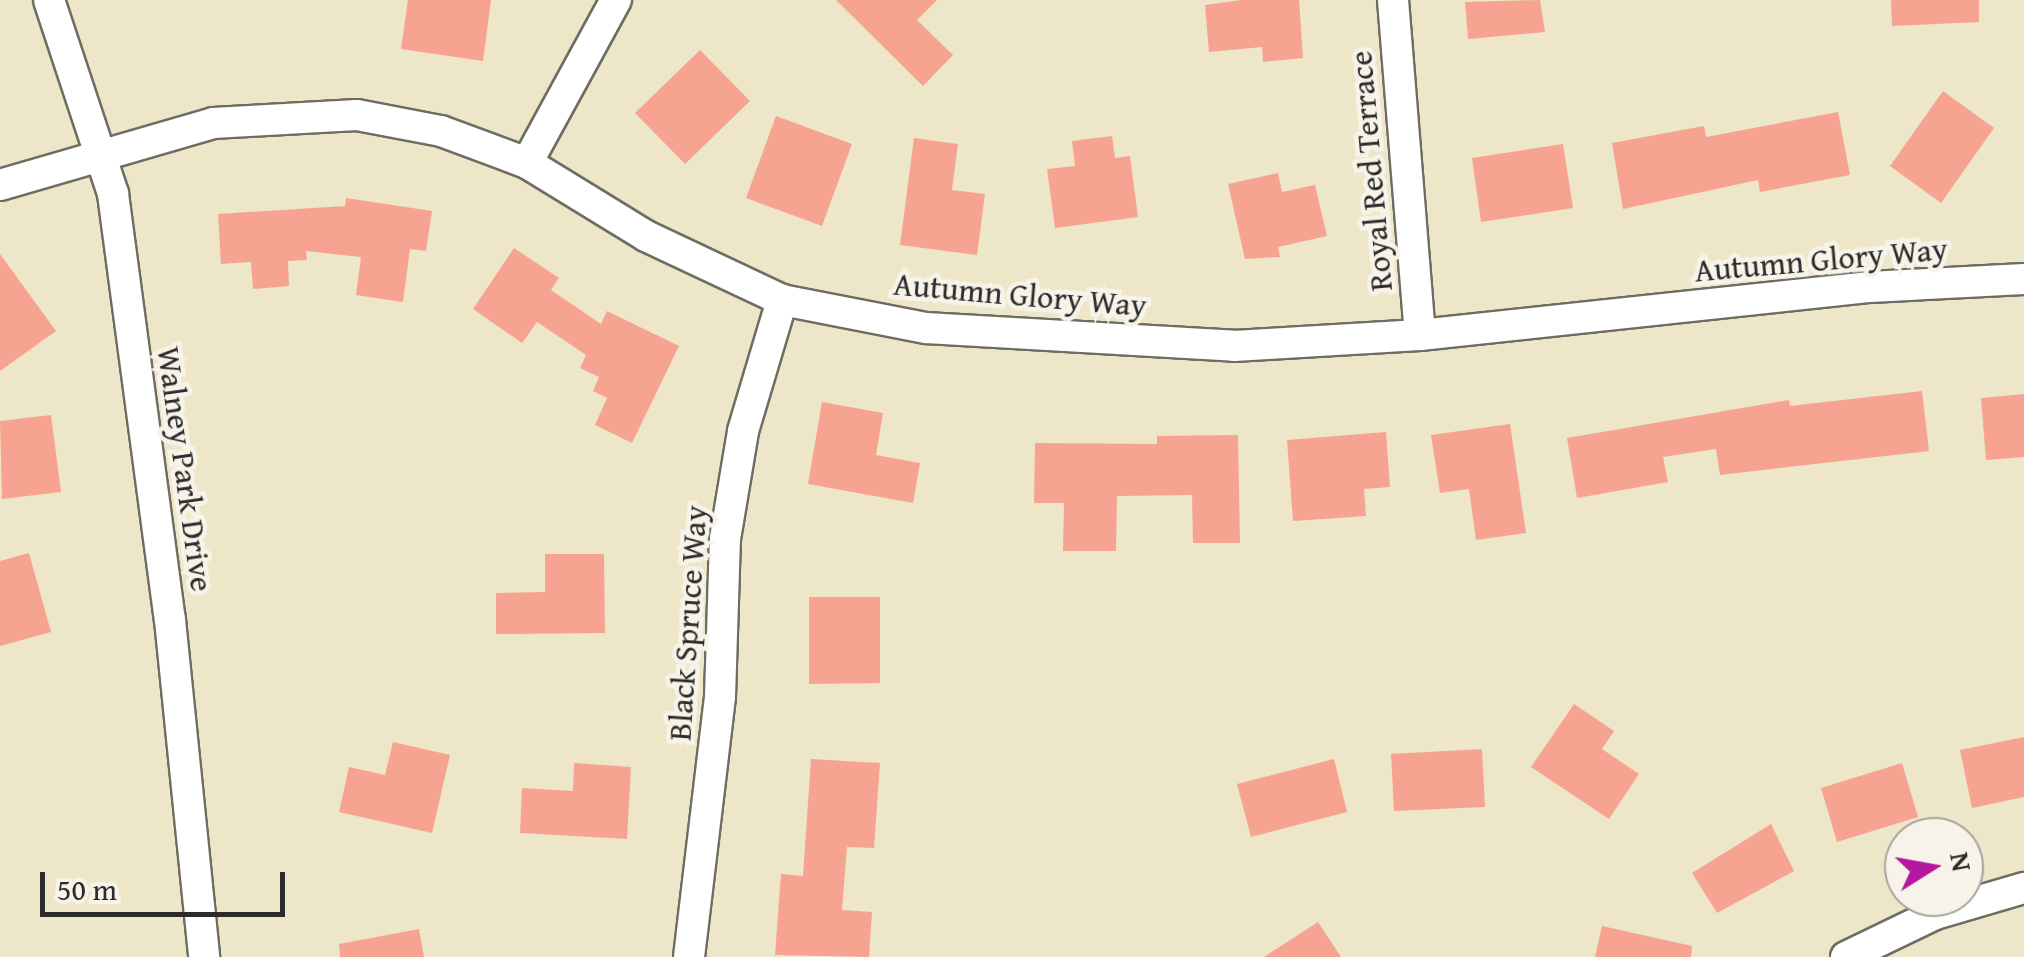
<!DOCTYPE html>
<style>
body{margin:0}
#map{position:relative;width:2024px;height:957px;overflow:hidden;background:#ede6c9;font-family:"Gentium Book Plus",serif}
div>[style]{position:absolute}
.building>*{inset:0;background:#f6a491}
.roads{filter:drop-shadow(2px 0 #6f6c62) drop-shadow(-2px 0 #6f6c62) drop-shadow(0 2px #6f6c62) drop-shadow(0 -2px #6f6c62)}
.minor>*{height:30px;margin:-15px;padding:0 15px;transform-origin:15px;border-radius:15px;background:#fff}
span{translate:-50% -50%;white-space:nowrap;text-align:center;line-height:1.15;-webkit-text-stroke:9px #f7f3e8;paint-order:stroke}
.street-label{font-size:32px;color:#2b2b2b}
.north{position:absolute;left:1884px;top:817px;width:100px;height:100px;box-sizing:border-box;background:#f7f3e8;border:2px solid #a5a39c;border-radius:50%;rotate:79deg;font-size:28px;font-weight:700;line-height:40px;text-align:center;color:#2b2b2b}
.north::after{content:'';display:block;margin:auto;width:35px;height:45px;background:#b5179e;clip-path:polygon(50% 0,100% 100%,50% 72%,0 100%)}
.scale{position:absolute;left:40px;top:872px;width:245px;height:45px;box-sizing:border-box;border:5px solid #2b2b2b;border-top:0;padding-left:12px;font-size:30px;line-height:35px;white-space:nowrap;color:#2b2b2b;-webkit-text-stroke:8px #f7f3e8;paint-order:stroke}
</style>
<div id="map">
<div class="building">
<div style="clip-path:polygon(408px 0,491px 0,483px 61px,401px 49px)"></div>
<div style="clip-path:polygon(836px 0,937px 0,917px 20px,953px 55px,923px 86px)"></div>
<div style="clip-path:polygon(1241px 0,1299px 0,1303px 58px,1263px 62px,1262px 47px,1209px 52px,1205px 5px)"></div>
<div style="clip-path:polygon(1540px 0,1545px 32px,1468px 39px,1465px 2px)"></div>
<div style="clip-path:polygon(1891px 0,1979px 0,1979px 22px,1892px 26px)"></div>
<div style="clip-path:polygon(700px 50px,750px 101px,685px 164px,635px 113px)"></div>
<div style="clip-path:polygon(1943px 91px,1994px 128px,1941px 203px,1890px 166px)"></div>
<div style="clip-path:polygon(1838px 112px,1850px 175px,1760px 192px,1758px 180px,1623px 209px,1612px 143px,1704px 126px,1706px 137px)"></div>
<div style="clip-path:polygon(776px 116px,852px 144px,822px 226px,746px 198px)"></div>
<div style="clip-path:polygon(1112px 136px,1115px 158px,1130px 156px,1138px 217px,1055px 228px,1047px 169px,1075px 166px,1072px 141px)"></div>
<div style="clip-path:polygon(914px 138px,958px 144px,952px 190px,985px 194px,977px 255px,900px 245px)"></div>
<div style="clip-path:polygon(1563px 144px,1573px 208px,1481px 222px,1472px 158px)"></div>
<div style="clip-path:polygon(1278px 173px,1282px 192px,1315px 185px,1327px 236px,1278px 247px,1280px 257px,1245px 259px,1228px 184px)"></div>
<div style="clip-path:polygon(346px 198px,432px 211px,426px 251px,410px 249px,403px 302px,356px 295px,361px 257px,306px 251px,307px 260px,288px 261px,289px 286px,253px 289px,251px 262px,221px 264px,218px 214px,345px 206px)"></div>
<div style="clip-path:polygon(514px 248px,559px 278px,551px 290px,601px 324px,607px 311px,679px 346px,632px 443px,595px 425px,607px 398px,593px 391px,599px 377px,580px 368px,586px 355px,537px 322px,522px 343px,473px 309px)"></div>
<div style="clip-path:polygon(0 254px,56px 331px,0 371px)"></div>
<div style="clip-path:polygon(1922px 391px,1929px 451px,1720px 475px,1716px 449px,1663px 457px,1668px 482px,1577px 498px,1567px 438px,1789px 400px,1790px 406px)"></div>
<div style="clip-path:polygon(2024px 394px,2024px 457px,1986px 460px,1981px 398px)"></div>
<div style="clip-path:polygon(822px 402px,883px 413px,876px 455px,920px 463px,913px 503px,808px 484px)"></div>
<div style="clip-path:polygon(51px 415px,61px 492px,2px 499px,0 421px)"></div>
<div style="clip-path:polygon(1510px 424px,1526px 533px,1476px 540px,1469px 489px,1440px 493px,1431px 435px)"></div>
<div style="clip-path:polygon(1386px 432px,1390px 487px,1364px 489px,1366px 516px,1293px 521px,1287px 440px)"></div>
<div style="clip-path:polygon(1238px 435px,1240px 543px,1193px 543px,1192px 495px,1117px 496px,1116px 551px,1063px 551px,1064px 503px,1034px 503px,1035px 443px,1157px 444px,1157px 436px)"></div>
<div style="clip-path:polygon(29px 553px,51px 632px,0 646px,0 561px)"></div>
<div style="clip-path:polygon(545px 554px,604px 554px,605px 633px,496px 634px,496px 593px,545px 592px)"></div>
<div style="clip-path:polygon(809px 597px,880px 597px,880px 683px,809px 684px)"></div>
<div style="clip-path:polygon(1574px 704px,1614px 731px,1602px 749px,1639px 774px,1609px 819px,1531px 767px)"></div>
<div style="clip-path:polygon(2024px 737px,2024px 797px,1972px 808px,1960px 750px)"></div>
<div style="clip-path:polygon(393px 742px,450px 755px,432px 833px,339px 812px,349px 767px,385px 775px)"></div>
<div style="clip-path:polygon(1482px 749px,1485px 807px,1394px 811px,1391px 754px)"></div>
<div style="clip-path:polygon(811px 759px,880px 763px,874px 848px,847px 847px,842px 910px,872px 912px,869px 957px,775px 955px,781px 874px,803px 876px)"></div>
<div style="clip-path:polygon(1334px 759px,1347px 812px,1251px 837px,1237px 784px)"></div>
<div style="clip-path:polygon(574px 763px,631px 767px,627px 839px,520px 833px,522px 788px,573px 791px)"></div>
<div style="clip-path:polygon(1902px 763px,1918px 817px,1837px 842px,1821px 788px)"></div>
<div style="clip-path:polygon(1771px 824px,1794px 871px,1717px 913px,1692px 873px)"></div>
<div style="clip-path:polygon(1318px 922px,1341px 957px,1264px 957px)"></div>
<div style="clip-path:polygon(1602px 926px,1692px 946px,1691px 957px,1595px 957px)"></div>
<div style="clip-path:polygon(419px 929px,424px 957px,340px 957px,339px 944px)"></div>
</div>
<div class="roads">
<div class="minor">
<div style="left:49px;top:0;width:204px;rotate:71.7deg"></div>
<div style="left:113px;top:194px;width:430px;rotate:82.4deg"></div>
<div style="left:170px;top:620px;width:339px;rotate:84.2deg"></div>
<div style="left:1393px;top:0;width:336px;rotate:85.4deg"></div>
<div style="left:527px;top:163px;width:186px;rotate:-61.4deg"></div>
<div style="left:0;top:185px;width:222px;rotate:-16.2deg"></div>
<div style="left:213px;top:123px;width:144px;rotate:-3.2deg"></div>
<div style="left:357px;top:115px;width:86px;rotate:10.8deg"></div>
<div style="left:441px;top:131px;width:92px;rotate:20.4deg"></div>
<div style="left:527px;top:163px;width:140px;rotate:31.5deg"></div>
<div style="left:646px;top:236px;width:150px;rotate:25.2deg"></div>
<div style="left:782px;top:300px;width:147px;rotate:11deg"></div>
<div style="left:926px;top:328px;width:309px;rotate:3.3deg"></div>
<div style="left:1234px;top:346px;width:186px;rotate:-3.4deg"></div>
<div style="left:1420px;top:335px;width:453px;rotate:-6.1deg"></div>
<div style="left:1870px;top:287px;width:154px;rotate:-3deg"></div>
<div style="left:689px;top:957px;width:262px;rotate:-83.2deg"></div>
<div style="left:720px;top:697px;width:158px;rotate:-88.2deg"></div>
<div style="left:725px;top:539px;width:109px;rotate:-80.5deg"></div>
<div style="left:743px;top:431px;width:137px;rotate:-73.4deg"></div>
<div style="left:1846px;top:957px;width:99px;rotate:-25.8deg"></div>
<div style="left:1935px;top:914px;width:93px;rotate:-16.3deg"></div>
</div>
</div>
<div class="street-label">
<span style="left:1371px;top:171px;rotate:-95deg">Royal Red Terrace</span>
<span style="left:1821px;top:260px;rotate:-5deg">Autumn Glory Way</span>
<span style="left:1020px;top:295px;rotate:5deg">Autumn Glory Way</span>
<span style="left:185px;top:469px;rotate:82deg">Walney Park Drive</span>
<span style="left:688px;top:623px;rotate:-86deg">Black Spruce Way</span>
</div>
<div class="north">N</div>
<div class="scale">50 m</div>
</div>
